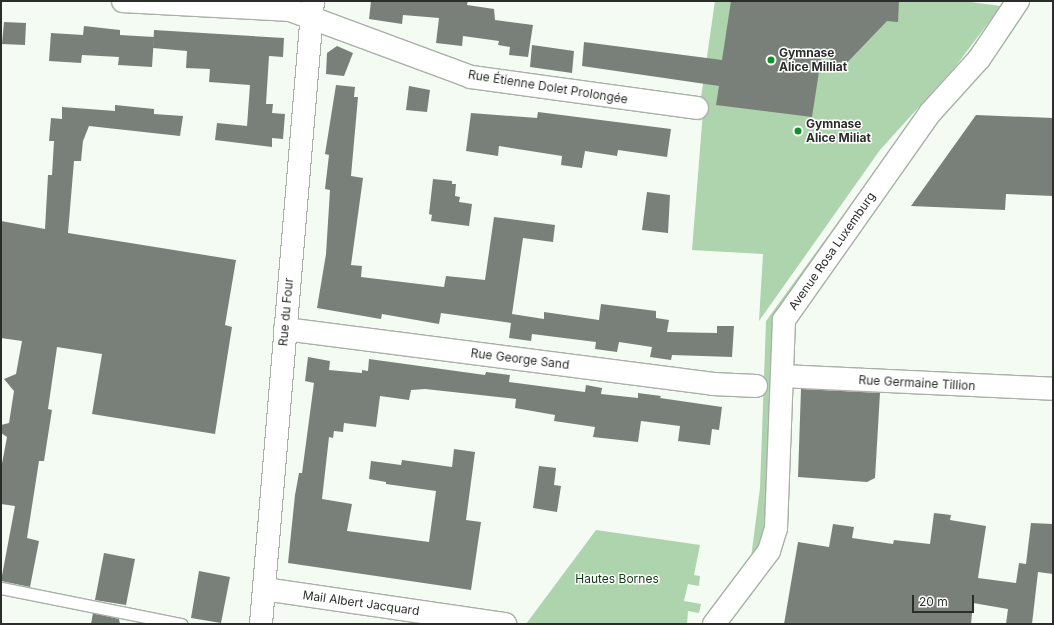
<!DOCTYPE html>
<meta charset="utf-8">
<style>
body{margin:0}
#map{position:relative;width:1054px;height:625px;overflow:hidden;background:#f3fbf3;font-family:Inter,sans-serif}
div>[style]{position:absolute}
.green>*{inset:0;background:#add4ac}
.building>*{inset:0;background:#798079}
.roads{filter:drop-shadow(1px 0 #a9b0a8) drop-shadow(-1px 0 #a9b0a8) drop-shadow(0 1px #a9b0a8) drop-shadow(0 -1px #a9b0a8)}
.lane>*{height:11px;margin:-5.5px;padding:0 5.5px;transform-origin:5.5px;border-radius:5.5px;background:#fff}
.street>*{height:22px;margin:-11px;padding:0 11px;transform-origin:11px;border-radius:11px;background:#fff}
.dots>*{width:11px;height:11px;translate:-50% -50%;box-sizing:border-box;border:2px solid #fff;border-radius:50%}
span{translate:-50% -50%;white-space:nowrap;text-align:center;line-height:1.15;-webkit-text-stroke:3px #fff;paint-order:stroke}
.poi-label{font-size:12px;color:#2a2d2a;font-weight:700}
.left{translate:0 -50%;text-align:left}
.street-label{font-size:12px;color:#2a2d2a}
.park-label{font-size:12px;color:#103713}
.frame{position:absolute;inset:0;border:2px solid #2a2d2a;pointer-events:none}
.scale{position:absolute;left:912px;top:595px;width:62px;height:18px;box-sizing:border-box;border:2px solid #2a2d2a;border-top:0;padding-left:5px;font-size:12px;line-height:14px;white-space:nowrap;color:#2a2d2a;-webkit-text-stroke:3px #fff;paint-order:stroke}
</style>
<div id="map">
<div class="green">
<div style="clip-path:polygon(715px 1px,963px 1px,1001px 6px,955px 67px,880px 150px,759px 321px,763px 254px,692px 250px,704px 99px,701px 98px)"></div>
<div style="clip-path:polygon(902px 134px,778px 312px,771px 493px,764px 543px,751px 558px,760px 488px,766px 321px)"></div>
<div style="clip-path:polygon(596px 530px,700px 545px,694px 575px,700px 576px,699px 586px,688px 584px,684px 601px,701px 604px,699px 613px,688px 611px,687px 624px,526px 624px)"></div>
</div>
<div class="building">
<div style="clip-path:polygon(371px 1px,468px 1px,467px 5px,494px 9px,495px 20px,533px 25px,528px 57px,509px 55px,510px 47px,498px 45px,499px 41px,463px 36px,462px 46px,436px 43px,439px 18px,403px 15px,402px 24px,369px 19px)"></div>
<div style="clip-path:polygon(731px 1px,899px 1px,898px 22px,887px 21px,841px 69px,822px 52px,812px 117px,716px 105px,719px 86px,582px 66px,584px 42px,722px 60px)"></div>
<div style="clip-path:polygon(4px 22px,26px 23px,25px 45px,2px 44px)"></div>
<div style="clip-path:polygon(84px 26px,120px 30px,120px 35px,154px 37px,152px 67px,118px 65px,119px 57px,82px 55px,81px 63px,49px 61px,51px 33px,83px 35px)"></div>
<div style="clip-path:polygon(154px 30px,284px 38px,283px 57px,269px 56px,266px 104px,273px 104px,272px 113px,285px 114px,283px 139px,272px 138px,272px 147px,215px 140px,217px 123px,247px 126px,250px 85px,209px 82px,210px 69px,186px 68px,187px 51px,153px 48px)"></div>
<div style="clip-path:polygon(532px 45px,574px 51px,572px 73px,530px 67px)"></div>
<div style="clip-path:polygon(337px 46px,353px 53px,344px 76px,326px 74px,327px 53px)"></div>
<div style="clip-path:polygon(336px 85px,355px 87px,354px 97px,358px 97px,351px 176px,363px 178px,351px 265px,362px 266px,361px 277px,444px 287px,446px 276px,485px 280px,494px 217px,555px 225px,553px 242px,523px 238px,512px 314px,544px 319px,544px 312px,599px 320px,601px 304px,656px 311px,656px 318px,669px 320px,667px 332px,717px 333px,717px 326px,734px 326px,732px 357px,672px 355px,671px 360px,650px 357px,652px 347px,619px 342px,617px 352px,595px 349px,596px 342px,532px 334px,531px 341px,509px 338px,511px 323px,441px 313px,439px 324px,382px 314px,381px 319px,317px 308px,326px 254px,330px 190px,325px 189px,329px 155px,325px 154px)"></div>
<div style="clip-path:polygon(409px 86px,430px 90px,427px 112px,406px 110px)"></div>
<div style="clip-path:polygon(115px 105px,154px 109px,154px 114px,183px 116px,180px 136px,89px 126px,83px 141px,81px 161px,74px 161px,68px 233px,236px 260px,225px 325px,232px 327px,215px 434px,92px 414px,102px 354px,57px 347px,48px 409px,52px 410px,44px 461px,39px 461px,27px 538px,39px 541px,30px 587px,1px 581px,15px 506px,1px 504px,1px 469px,7px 437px,1px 433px,1px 425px,9px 423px,14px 391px,4px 379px,16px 374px,22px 341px,1px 338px,1px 221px,45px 229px,48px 175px,52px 175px,54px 141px,49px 141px,51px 118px,62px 119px,62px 107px,115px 111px)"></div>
<div style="clip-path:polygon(538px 112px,671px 129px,667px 157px,618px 150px,617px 156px,585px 151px,582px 168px,561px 165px,562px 156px,499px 146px,498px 156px,466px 151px,471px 113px,537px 118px)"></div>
<div style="clip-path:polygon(976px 115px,1053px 118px,1053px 196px,1006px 194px,1005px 210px,911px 206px)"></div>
<div style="clip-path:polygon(433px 179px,452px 181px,452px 184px,456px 184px,455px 196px,460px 197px,459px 202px,472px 204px,469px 226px,431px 221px,432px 215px,429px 214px)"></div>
<div style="clip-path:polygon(647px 192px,670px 195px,668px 233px,642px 230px)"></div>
<div style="clip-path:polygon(308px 357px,330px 361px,329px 370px,362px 373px,362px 370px,368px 371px,369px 359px,485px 375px,486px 372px,510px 375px,509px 382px,585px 392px,586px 385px,602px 388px,601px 394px,638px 398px,638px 393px,661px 396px,660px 398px,722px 407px,719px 430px,712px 429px,710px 445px,678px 441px,680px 426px,641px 421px,638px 442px,593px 437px,595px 427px,554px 421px,555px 415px,515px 408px,516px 399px,425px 389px,411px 390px,409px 400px,380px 396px,376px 427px,344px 423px,343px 432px,334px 431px,333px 438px,329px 437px,322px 499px,352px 504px,347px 531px,429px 542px,436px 491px,386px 484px,386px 482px,369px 479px,371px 461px,401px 465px,402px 460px,452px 467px,454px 449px,475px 452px,466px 520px,481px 522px,471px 590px,288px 563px,295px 495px,299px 473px,302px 473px,314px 383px,305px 381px)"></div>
<div style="clip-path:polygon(801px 389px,880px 393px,875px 478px,867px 482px,798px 477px)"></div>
<div style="clip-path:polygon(539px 466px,556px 468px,554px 485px,561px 486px,557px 512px,533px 508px)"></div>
<div style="clip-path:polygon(934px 513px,951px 515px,950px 520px,986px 526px,978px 578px,1016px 583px,1019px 563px,1026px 564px,1031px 523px,1053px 524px,1053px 574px,1038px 572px,1032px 624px,1006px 624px,1008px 609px,973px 603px,971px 624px,784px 624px,798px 542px,829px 547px,833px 524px,854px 527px,852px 538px,893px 544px,894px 540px,930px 544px)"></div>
<div style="clip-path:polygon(104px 553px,135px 559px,126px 605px,95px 600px)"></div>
<div style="clip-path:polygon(199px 571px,230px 577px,221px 623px,191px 618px)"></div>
<div style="clip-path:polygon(93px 613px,119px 619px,120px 624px,91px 624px)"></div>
</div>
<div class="roads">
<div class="lane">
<div style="left:1px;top:588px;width:184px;rotate:11.3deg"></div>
</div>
<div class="street">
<div style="left:123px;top:1px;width:167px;rotate:3.1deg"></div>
<div style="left:290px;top:10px;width:193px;rotate:20.3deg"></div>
<div style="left:471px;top:77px;width:228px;rotate:7.8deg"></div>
<div style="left:285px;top:329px;width:432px;rotate:7.3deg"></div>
<div style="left:713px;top:384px;width:43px;rotate:2.7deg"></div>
<div style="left:782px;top:376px;width:271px;rotate:2.7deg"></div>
<div style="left:264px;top:589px;width:244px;rotate:8.3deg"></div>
<div style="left:261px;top:624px;width:625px;rotate:-85.23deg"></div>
<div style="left:714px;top:624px;width:91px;rotate:-53deg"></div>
<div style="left:769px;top:551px;width:24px;rotate:-73deg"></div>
<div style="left:776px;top:528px;width:208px;rotate:-87.8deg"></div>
<div style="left:784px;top:320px;width:253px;rotate:-54.8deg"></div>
<div style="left:930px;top:113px;width:73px;rotate:-47.8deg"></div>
<div style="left:979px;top:59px;width:70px;rotate:-56.1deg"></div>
</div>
</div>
<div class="dots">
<div style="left:771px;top:60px;background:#0b9427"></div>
<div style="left:798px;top:131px;background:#0b9427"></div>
</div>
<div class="poi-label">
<span class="left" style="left:779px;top:60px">Gymnase<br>Alice Milliat</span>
<span class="left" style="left:806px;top:131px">Gymnase<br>Alice Miliat</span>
</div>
<div class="street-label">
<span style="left:548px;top:87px;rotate:9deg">Rue Étienne Dolet Prolongée</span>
<span style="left:832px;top:251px;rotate:-55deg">Avenue Rosa Luxemburg</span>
<span style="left:286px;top:312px;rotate:-85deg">Rue du Four</span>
<span style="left:520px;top:359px;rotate:7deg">Rue George Sand</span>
<span style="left:917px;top:383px;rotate:3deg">Rue Germaine Tillion</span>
<span style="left:361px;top:603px;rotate:8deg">Mail Albert Jacquard</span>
</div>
<div class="park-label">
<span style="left:617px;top:579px">Hautes Bornes</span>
</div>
<div class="frame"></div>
<div class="scale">20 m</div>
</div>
